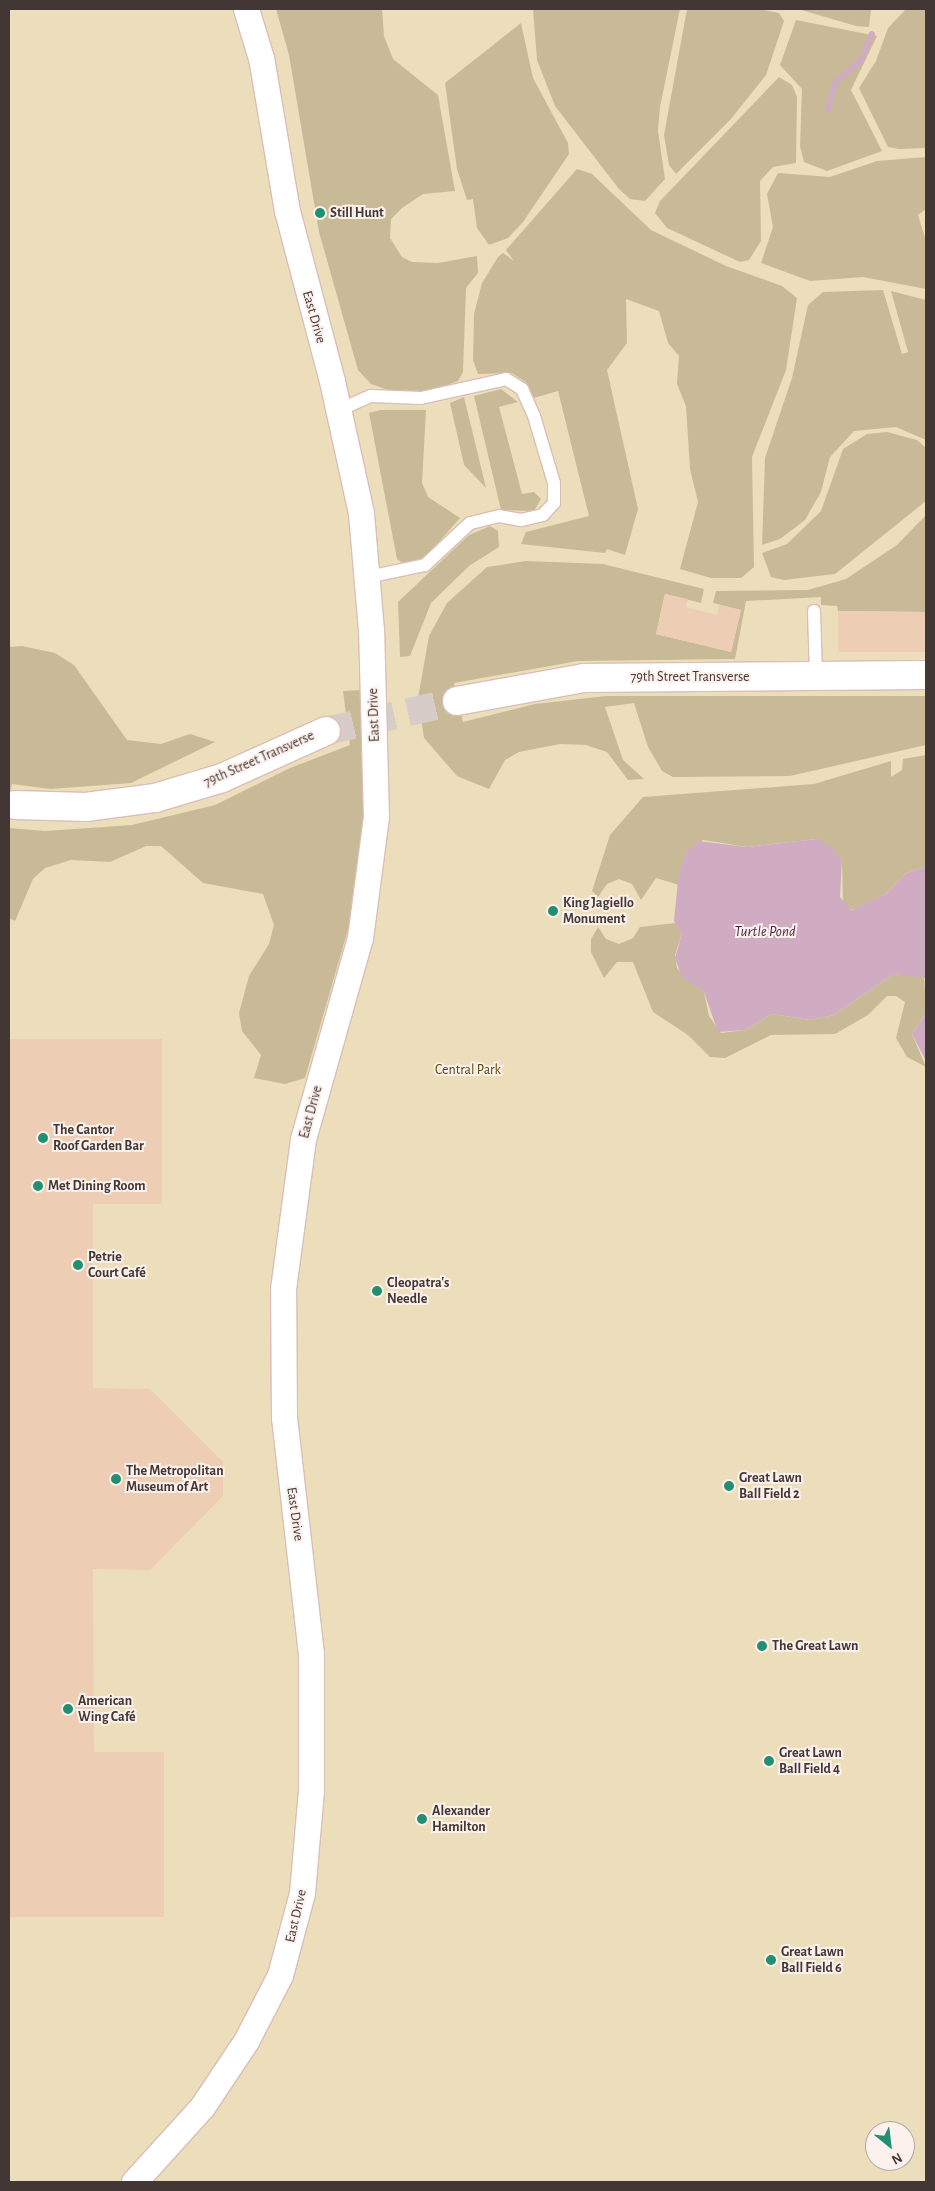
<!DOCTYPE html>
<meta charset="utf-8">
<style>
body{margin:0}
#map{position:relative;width:935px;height:2191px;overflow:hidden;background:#fdf1ee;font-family:"Alegreya Sans",sans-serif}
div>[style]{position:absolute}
.green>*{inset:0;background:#ecdebb}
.forest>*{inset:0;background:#c9ba97}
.water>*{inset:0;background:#d0acc2}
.stream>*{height:6px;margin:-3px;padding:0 3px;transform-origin:3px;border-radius:3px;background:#d0acc2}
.building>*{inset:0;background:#edcdb3}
.secondary-tunnel>*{height:28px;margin-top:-14px;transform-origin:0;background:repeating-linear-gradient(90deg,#d8ccc9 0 28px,transparent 0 42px)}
.roads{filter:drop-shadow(1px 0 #dabeb7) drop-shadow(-1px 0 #dabeb7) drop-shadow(0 1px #dabeb7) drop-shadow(0 -1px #dabeb7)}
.lane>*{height:12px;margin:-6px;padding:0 6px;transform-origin:6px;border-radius:6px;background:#fff}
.street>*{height:25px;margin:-12.5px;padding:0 12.5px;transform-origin:12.5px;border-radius:12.5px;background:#fff}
.secondary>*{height:28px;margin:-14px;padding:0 14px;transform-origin:14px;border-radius:14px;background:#fff}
.dots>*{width:14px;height:14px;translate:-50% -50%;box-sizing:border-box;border:2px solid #fdf1ee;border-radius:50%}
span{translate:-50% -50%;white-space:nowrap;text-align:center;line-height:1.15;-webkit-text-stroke:4px #fdf1ee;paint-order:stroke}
.poi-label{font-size:14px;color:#423734;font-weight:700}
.left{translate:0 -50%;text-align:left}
.street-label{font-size:14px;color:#423734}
.park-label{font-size:14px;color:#5a4503}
.water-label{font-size:15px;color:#4c1f3e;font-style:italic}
.frame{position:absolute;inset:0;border:10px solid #423734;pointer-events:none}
.north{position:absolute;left:865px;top:2121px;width:50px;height:50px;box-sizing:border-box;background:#fdf1ee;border:1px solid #b2a7a4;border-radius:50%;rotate:151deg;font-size:14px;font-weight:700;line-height:20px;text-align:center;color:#423734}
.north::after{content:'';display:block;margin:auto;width:18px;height:22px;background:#219070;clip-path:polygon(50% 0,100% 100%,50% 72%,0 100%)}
</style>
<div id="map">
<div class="green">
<div style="clip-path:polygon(evenodd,9px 9px,926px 9px,926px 2182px,9px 2182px,9px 9px,875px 2131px,905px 2131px,905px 2161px,875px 2161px,875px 2131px)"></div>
</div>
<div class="forest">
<div style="clip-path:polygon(276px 9px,382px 9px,384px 36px,393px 59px,438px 95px,455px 191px,423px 194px,402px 208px,391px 219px,390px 238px,402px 257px,412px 262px,438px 263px,477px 256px,478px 273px,466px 288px,463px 372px,458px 381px,431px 391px,397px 393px,371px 384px,358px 370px,319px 232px,289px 55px)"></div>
<div style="clip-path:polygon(533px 9px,680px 9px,660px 107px,658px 131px,665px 179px,645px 201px,630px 199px,619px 189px,555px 106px,537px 60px)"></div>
<div style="clip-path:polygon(687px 9px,760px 9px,779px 13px,784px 21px,766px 75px,731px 119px,676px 174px,669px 165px,664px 135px)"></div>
<div style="clip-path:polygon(798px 9px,871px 9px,869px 27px,856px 26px)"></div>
<div style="clip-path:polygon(906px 9px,926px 9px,926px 148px,899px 149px,888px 147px,859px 88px,876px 61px,888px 28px)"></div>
<div style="clip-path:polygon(796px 20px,877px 36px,851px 90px,882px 151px,827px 171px,804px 162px,800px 146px,802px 89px,780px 65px)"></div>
<div style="clip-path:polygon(521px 23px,533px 78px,568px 143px,569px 154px,523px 222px,508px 238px,489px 245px,477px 228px,473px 199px,467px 200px,457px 169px,445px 83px)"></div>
<div style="clip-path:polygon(779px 77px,792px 85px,797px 97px,796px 163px,773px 167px,760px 181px,761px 241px,749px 260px,740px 262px,667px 228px,655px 213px,660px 201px)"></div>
<div style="clip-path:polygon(926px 157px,926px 209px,918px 215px,926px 241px,926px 289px,863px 277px,810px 281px,761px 263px,773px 227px,767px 194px,778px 173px,830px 177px,877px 161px)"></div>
<div style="clip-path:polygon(577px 169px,592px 174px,651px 230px,726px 266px,782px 286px,797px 298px,786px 370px,752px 457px,754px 567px,741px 578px,711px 578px,680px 569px,698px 502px,690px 469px,686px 406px,677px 384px,679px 356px,668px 343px,659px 311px,626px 299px,627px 343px,607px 370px,638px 509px,625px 555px,607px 549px,605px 553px,521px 544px,526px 532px,589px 516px,558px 391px,534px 398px,527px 383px,512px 373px,478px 374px,473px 360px,474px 314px,482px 283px,498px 257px,503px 253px,514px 261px,506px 250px)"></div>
<div style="clip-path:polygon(883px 290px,902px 354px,908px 352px,891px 291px,926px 300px,926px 440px,896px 427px,854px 431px,830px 457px,821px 492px,805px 520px,780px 539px,762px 545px,765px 458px,792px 378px,808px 305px,823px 292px)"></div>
<div style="clip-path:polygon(501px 389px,518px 402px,499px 407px,522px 494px,534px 492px,541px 499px,534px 511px,501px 510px,474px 396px)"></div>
<div style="clip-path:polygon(464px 397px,486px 488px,464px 465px,450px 403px)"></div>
<div style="clip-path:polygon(380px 410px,426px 410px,422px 483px,428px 497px,460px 518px,423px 560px,405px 565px,397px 559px,369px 413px)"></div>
<div style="clip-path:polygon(887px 432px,917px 440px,926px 448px,926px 501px,835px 574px,784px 580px,771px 577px,762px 553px,787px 544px,821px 511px,843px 449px,867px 434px)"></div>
<div style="clip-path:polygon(926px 515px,926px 612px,838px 611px,837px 606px,821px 605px,821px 597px,746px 601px,735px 659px,578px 661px,454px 683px,463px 722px,535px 704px,606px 696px,926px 696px,926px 745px,790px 776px,673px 777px,662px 771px,648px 747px,634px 703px,605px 707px,623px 760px,644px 779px,628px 780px,607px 752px,586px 745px,560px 744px,519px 752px,505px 760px,489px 789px,457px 776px,424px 738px,418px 698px,429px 636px,447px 603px,487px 567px,526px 561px,603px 564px,704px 589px,701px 603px,665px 594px,656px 634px,731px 652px,741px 610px,713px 603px,716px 591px,808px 590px,846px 579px,897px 545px)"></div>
<div style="clip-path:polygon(490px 526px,498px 531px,499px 547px,469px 566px,431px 603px,410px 656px,400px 657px,398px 602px,469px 535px)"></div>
<div style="clip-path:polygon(22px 646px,55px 653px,74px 665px,127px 740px,161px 744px,190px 734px,215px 742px,131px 783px,51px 789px,12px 784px,9px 799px,9px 647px)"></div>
<div style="clip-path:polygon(362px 690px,364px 826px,349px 926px,305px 1078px,285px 1084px,254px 1078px,261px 1055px,242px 1031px,239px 1013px,249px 976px,269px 944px,274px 925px,263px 894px,203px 883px,161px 846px,146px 846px,110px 862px,71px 860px,45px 868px,33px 879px,15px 921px,9px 918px,9px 828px,45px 831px,132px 825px,215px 805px,290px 768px,350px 745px,343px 691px)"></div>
<div style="clip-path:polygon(926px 755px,926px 866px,905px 874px,886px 894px,859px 909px,847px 909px,843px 903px,842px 860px,817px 839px,747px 847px,703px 840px,686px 852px,679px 885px,656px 878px,641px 900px,632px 884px,619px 879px,607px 884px,598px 897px,592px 891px,610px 835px,643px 797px,814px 784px,891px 761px,891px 777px,902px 770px,903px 759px)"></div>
<div style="clip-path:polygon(676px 923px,682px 933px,675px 955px,677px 968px,704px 992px,709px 1016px,721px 1033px,745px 1030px,772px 1014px,810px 1020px,834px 1015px,893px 974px,924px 976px,926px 1013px,912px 1034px,926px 1067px,907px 1057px,896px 1038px,905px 1002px,896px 996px,887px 996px,868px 1015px,835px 1034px,771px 1035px,725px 1058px,710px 1057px,688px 1035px,653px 1012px,633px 962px,617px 962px,604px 978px,591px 952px,591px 939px,598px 927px,606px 939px,619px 944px,633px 938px,640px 927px)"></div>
</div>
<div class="water">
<div style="clip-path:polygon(817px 839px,833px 848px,842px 860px,840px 897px,852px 910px,886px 894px,905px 874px,926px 866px,926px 978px,893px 974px,834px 1015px,810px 1020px,772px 1014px,745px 1030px,718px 1032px,704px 992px,682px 977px,675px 958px,682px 933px,674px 921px,678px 880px,686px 852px,699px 841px,747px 847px)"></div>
<div style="clip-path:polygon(926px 1013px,926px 1061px,912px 1034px)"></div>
</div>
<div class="stream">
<div style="left:828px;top:109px;width:29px;rotate:-74deg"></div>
<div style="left:836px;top:81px;width:32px;rotate:-39deg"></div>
<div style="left:861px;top:61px;width:29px;rotate:-68deg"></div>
</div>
<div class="building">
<div style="clip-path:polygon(665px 594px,688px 599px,686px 607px,717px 615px,719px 605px,741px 610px,731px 652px,656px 634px)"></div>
<div style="clip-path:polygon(838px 611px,926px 612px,926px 652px,838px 652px)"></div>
<div style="clip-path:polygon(9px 1039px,162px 1039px,162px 1204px,93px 1204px,93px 1388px,150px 1389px,223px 1462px,223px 1496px,150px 1570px,93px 1569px,94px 1752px,164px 1752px,164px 1917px,9px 1917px)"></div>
</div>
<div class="secondary-tunnel">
<div style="left:326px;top:731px;width:134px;rotate:-12.9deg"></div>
</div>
<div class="roads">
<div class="lane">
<div style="left:339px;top:410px;width:35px;rotate:-24deg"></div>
<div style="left:371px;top:396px;width:50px;rotate:2.3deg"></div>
<div style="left:421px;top:398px;width:87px;rotate:-12.6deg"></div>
<div style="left:506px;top:379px;width:19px;rotate:32deg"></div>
<div style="left:522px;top:389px;width:30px;rotate:66deg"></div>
<div style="left:534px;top:416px;width:70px;rotate:73.4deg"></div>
<div style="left:554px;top:483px;width:20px;rotate:90deg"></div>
<div style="left:554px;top:503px;width:16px;rotate:133deg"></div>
<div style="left:543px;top:515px;width:23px;rotate:167deg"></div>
<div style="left:521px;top:520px;width:22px;rotate:-170deg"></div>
<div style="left:499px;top:516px;width:30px;rotate:166deg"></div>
<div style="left:470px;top:523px;width:62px;rotate:137deg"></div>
<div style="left:425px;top:565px;width:58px;rotate:168.1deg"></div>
<div style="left:814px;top:611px;width:65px;rotate:88.2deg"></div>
</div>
<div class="street">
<div style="left:134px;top:2182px;width:101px;rotate:-47.8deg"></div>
<div style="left:202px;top:2107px;width:79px;rotate:-56.3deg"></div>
<div style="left:246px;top:2041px;width:74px;rotate:-62.7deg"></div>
<div style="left:280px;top:1975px;width:85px;rotate:-75deg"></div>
<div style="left:302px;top:1893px;width:102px;rotate:-85deg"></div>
<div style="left:311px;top:1791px;width:137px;rotate:-90deg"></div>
<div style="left:311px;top:1654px;width:238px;rotate:-96.5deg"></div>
<div style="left:284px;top:1418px;width:129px;rotate:-90.4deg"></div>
<div style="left:283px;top:1289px;width:151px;rotate:-82.4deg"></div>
<div style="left:303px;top:1139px;width:209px;rotate:-74.2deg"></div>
<div style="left:360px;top:938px;width:122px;rotate:-82.5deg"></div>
<div style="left:376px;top:817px;width:187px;rotate:-91.5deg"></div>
<div style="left:371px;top:630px;width:117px;rotate:-94.9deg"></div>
<div style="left:361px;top:513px;width:135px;rotate:-102.4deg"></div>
<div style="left:332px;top:381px;width:176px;rotate:-104.8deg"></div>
<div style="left:287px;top:211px;width:155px;rotate:-99.6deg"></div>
<div style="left:261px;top:58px;width:51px;rotate:-107deg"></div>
</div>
<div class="secondary">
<div style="left:457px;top:701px;width:129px;rotate:-10.3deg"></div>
<div style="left:584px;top:678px;width:342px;rotate:-0.5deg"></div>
<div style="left:15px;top:805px;width:71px;rotate:1.6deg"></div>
<div style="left:86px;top:807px;width:70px;rotate:-7.4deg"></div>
<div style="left:155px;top:798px;width:70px;rotate:-16.6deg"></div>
<div style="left:222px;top:778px;width:114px;rotate:-24.3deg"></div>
</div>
</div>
<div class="dots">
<div style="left:320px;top:213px;background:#219070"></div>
<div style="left:553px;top:911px;background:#219070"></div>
<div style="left:43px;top:1138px;background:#219070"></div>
<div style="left:38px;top:1186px;background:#219070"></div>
<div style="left:78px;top:1265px;background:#219070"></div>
<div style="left:377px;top:1291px;background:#219070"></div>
<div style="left:116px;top:1479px;background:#219070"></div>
<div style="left:729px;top:1486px;background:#219070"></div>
<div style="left:762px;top:1646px;background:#219070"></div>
<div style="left:68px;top:1709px;background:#219070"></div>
<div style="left:769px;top:1761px;background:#219070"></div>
<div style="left:422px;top:1819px;background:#219070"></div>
<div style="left:771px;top:1960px;background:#219070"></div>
</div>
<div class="poi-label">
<span class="left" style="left:330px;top:213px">Still Hunt</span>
<span class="left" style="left:563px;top:911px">King Jagiello<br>Monument</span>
<span class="left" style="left:53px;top:1138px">The Cantor<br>Roof Garden Bar</span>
<span class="left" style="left:48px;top:1186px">Met Dining Room</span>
<span class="left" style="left:88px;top:1265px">Petrie<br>Court Café</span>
<span class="left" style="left:387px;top:1291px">Cleopatra's<br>Needle</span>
<span class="left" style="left:126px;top:1479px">The Metropolitan<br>Museum of Art</span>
<span class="left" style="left:739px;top:1486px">Great Lawn<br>Ball Field 2</span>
<span class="left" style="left:772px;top:1646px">The Great Lawn</span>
<span class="left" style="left:78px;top:1709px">American<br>Wing Café</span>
<span class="left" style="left:779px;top:1761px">Great Lawn<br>Ball Field 4</span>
<span class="left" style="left:432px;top:1819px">Alexander<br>Hamilton</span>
<span class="left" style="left:781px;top:1960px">Great Lawn<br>Ball Field 6</span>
</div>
<div class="street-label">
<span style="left:314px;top:317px;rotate:74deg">East Drive</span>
<span style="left:690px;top:677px">79th Street Transverse</span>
<span style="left:374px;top:715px;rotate:-92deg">East Drive</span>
<span style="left:259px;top:759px;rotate:-24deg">79th Street Transverse</span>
<span style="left:311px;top:1112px;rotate:-75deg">East Drive</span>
<span style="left:295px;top:1514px;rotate:82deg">East Drive</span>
<span style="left:296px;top:1916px;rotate:-77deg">East Drive</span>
</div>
<div class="park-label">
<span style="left:468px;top:1070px">Central Park</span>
</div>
<div class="water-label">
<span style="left:765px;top:932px">Turtle Pond</span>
</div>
<div class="frame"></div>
<div class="north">N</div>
</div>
